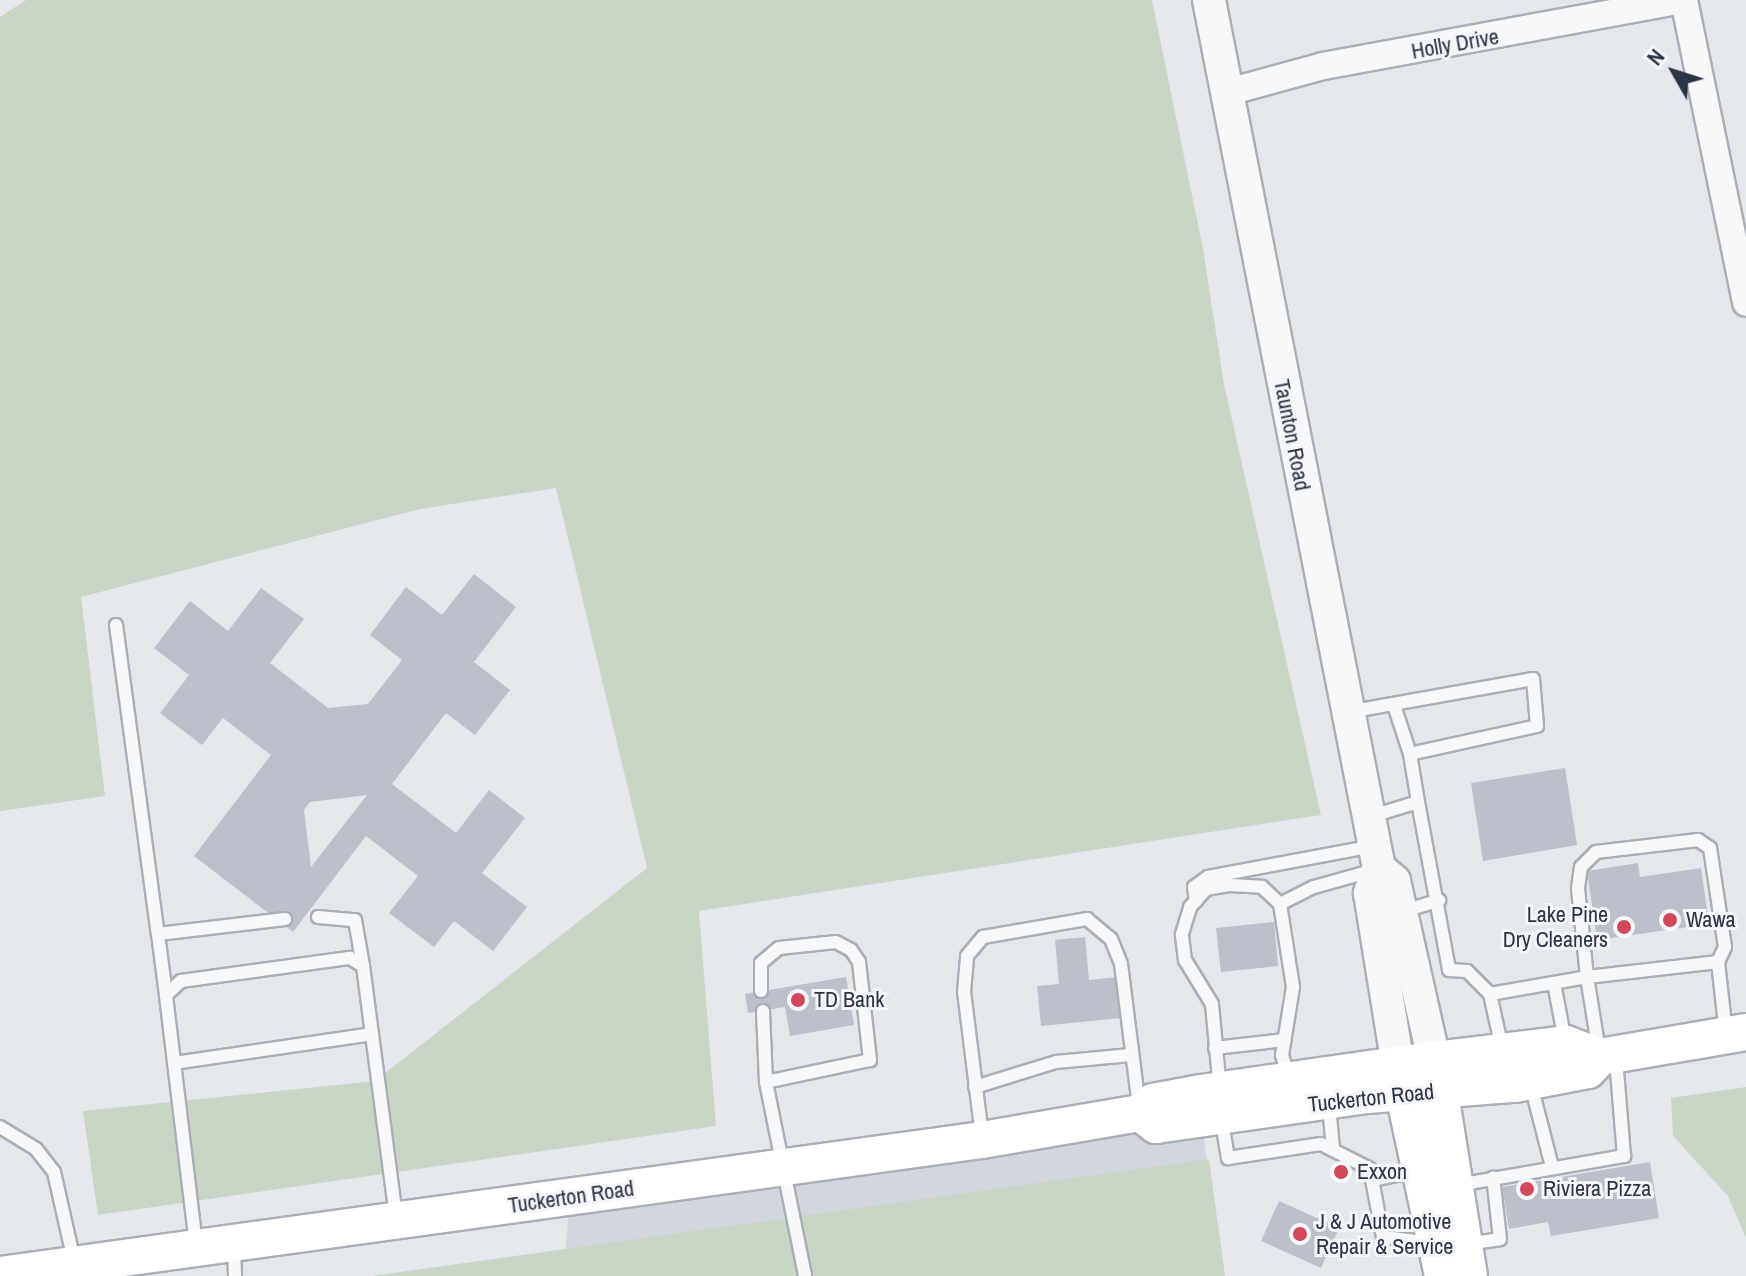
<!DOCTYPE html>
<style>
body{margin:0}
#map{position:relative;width:1746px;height:1276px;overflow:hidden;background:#e4e7ec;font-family:"Archivo Narrow",sans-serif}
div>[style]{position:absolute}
.built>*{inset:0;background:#d2d6de}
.green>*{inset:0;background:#c9d6c5}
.building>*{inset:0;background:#bbc0ca}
.roads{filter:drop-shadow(2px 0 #a9aeb7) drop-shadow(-2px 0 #a9aeb7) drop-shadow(0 2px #a9aeb7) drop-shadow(0 -2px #a9aeb7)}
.service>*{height:12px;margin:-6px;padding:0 6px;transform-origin:6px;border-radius:6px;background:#f7f8fa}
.minor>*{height:26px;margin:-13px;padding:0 13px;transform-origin:13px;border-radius:13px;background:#f7f8fa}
.tertiary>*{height:32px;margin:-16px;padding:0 16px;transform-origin:16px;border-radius:16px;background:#f7f8fa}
.secondary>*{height:36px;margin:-18px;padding:0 18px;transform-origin:18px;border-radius:18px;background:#fff}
.dots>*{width:22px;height:22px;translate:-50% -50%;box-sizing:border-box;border:4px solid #f4f6f9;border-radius:50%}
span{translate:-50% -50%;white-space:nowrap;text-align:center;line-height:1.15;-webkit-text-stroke:6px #f4f6f9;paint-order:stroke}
.street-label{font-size:22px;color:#2b3445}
.poi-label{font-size:22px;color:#2b3445}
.right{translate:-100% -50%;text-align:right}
.left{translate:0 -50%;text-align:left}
.north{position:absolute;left:1634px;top:32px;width:80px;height:80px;-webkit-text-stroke:6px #f4f6f9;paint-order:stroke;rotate:309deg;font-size:22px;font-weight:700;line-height:32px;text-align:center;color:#2b3445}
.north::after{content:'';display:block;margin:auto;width:28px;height:36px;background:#2b3445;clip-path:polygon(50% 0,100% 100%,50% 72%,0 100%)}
</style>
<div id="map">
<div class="built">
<div style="clip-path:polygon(1200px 1116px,1225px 1276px,563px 1276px,570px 1198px)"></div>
</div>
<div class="green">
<div style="clip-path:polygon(26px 0,1152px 0,1203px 249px,1224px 384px,1321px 815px,699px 911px,716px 1126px,98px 1215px,83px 1111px,375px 1081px,647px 868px,556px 488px,420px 509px,81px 597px,105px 796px,0 811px,0 17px)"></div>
<div style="clip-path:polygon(1746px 1087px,1746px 1238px,1728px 1196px,1673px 1136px,1671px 1098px)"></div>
<div style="clip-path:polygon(1209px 1159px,1225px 1276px,372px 1276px)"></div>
</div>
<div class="building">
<div style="clip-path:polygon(evenodd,474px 574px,516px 607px,474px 662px,510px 690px,475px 735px,446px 713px,392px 784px,456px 833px,489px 790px,525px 818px,482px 873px,527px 907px,493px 951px,454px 921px,434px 947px,389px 913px,418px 876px,366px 836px,293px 932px,194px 856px,271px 755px,223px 718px,202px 745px,160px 713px,189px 675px,154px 648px,190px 601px,228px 631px,261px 588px,304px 619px,270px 663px,328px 708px,368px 704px,402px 660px,370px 635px,406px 587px,442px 615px,474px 574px,367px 795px,311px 867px,304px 810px,310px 802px,367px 795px)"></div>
<div style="clip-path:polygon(1565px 768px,1577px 845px,1483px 861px,1471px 783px)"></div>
<div style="clip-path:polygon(1638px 863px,1640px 877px,1701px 868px,1709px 924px,1597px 940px,1587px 871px)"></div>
<div style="clip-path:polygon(1274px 922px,1278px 966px,1221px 972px,1216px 928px)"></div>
<div style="clip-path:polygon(1085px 937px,1089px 980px,1117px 977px,1121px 1018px,1041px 1026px,1037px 986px,1059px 984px,1055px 940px)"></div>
<div style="clip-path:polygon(846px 977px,854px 1025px,790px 1036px,785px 1007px,748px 1013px,745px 994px)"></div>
<div style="clip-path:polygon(1650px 1162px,1659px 1218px,1551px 1236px,1548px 1222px,1509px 1229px,1502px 1187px)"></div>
<div style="clip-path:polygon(1279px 1201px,1339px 1228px,1321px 1268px,1261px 1241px)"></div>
</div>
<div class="roads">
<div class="service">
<div style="left:116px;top:625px;width:312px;rotate:82.3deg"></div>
<div style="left:1394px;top:705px;width:52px;rotate:71.9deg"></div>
<div style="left:1348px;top:712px;width:188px;rotate:-10.1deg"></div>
<div style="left:1533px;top:679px;width:47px;rotate:85.1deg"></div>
<div style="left:1537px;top:726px;width:130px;rotate:167.6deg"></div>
<div style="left:1410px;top:754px;width:49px;rotate:80.5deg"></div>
<div style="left:1418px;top:802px;width:48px;rotate:163.1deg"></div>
<div style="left:1418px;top:802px;width:171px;rotate:79.5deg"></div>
<div style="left:1449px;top:970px;width:18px;rotate:3deg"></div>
<div style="left:1467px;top:971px;width:33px;rotate:45deg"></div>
<div style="left:1490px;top:994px;width:55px;rotate:77.5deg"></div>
<div style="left:1196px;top:901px;width:14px;rotate:-98deg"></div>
<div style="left:1194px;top:887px;width:17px;rotate:-36deg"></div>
<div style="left:1208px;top:877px;width:169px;rotate:-10.6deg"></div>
<div style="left:1280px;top:904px;width:38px;rotate:-27deg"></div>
<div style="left:1314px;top:887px;width:63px;rotate:-15.6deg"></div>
<div style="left:1404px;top:911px;width:37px;rotate:-17deg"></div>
<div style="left:318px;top:917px;width:37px;rotate:5deg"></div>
<div style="left:355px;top:920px;width:47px;rotate:80.1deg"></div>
<div style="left:1554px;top:983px;width:59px;rotate:79.3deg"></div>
<div style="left:761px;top:991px;width:28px;rotate:-90deg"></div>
<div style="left:761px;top:963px;width:23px;rotate:-40deg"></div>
<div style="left:779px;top:948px;width:57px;rotate:-6deg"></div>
<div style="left:836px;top:942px;width:17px;rotate:28deg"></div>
<div style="left:851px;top:950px;width:14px;rotate:56deg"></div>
<div style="left:859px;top:962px;width:99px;rotate:83.6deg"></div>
<div style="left:870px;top:1060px;width:106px;rotate:168.1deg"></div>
<div style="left:766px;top:1082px;width:198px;rotate:78.6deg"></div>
<div style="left:1490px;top:994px;width:98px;rotate:-9.9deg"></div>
<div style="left:1587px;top:977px;width:89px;rotate:-95.8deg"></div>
<div style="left:1578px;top:888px;width:21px;rotate:-82deg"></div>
<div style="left:1581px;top:867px;width:21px;rotate:-45deg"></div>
<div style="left:1596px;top:852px;width:103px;rotate:-6.7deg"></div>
<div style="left:1698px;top:840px;width:14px;rotate:34deg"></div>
<div style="left:1710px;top:848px;width:100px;rotate:81.4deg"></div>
<div style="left:1725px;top:947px;width:17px;rotate:115deg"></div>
<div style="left:166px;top:995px;width:62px;rotate:-97.5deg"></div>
<div style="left:158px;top:934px;width:128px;rotate:-6.7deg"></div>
<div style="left:763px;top:1011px;width:71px;rotate:87.6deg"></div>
<div style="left:1215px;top:1048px;width:70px;rotate:-6.5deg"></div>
<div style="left:1599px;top:1051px;width:75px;rotate:-99.2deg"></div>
<div style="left:1587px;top:977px;width:132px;rotate:-6.5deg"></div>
<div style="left:1718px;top:962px;width:71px;rotate:83.6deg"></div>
<div style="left:174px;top:1063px;width:200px;rotate:-8.3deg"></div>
<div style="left:1531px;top:1085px;width:85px;rotate:75.6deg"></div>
<div style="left:975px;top:1087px;width:85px;rotate:-17.2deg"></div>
<div style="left:1056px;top:1062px;width:75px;rotate:-5.3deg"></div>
<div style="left:1220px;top:1089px;width:85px;rotate:-95.4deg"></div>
<div style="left:1212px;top:1004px;width:52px;rotate:-121.5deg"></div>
<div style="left:1185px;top:960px;width:26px;rotate:-97deg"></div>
<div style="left:1182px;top:934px;width:28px;rotate:-73deg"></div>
<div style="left:1190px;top:907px;width:24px;rotate:-48deg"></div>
<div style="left:1206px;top:889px;width:23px;rotate:-10deg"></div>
<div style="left:1229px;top:885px;width:33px;rotate:3deg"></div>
<div style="left:1262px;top:887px;width:25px;rotate:43deg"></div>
<div style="left:1280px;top:904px;width:84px;rotate:81.1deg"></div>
<div style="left:1293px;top:987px;width:69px;rotate:99.2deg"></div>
<div style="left:1282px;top:1055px;width:24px;rotate:73deg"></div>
<div style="left:1329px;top:1105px;width:44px;rotate:84.8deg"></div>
<div style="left:1221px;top:1117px;width:42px;rotate:80.3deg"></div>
<div style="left:1228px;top:1158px;width:94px;rotate:-8.6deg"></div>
<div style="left:1321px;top:1144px;width:55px;rotate:27deg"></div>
<div style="left:1370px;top:1169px;width:69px;rotate:79.2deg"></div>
<div style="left:1383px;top:1237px;width:50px;rotate:6.8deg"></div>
<div style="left:0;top:1127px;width:42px;rotate:31.4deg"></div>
<div style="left:36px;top:1149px;width:29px;rotate:52deg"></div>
<div style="left:54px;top:1172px;width:91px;rotate:77.3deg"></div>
<div style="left:982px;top:1136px;width:145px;rotate:-97.1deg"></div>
<div style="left:964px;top:992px;width:36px;rotate:-85deg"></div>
<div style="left:967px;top:956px;width:25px;rotate:-50deg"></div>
<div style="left:983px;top:937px;width:106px;rotate:-9.8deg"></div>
<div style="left:1087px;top:919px;width:31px;rotate:40deg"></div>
<div style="left:1111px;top:939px;width:27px;rotate:68deg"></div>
<div style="left:1121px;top:964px;width:143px;rotate:82.8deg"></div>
<div style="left:1372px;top:1180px;width:45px;rotate:-11.6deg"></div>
<div style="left:1458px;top:1185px;width:169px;rotate:-9.9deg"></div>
<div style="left:1624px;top:1156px;width:97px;rotate:-94.7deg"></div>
<div style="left:196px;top:1244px;width:251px;rotate:-96.9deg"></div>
<div style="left:166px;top:995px;width:21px;rotate:-43deg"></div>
<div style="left:181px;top:981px;width:171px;rotate:-7.8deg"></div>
<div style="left:350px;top:958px;width:15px;rotate:32deg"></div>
<div style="left:363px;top:966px;width:252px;rotate:82.5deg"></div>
<div style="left:1466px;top:1244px;width:34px;rotate:-8deg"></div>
<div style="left:1500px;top:1239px;width:62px;rotate:-96.4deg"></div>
<div style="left:234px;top:1247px;width:29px;rotate:88deg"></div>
</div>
<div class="minor">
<div style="left:1684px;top:0;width:309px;rotate:78.4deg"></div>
<div style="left:1228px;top:92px;width:98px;rotate:-15.3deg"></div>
<div style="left:1323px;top:66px;width:365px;rotate:-10.4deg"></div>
</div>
<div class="tertiary">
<div style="left:1209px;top:0;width:884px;rotate:78.92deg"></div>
<div style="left:1379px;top:868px;width:27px;rotate:110deg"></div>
<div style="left:1370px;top:893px;width:174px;rotate:80.8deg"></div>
<div style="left:1379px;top:868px;width:20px;rotate:41deg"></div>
<div style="left:1394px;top:881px;width:183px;rotate:77.4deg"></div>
</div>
<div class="secondary">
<div style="left:1436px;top:1068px;width:211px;rotate:81deg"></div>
<div style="left:1400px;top:1075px;width:206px;rotate:77.9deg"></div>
<div style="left:1142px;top:1114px;width:18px;rotate:38deg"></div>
<div style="left:1156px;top:1125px;width:213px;rotate:-8.1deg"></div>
<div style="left:1367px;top:1095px;width:148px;rotate:-4.3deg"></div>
<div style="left:1515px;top:1084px;width:74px;rotate:-10.9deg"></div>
<div style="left:1588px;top:1070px;width:18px;rotate:-47deg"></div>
<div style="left:0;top:1275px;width:991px;rotate:-7.83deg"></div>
<div style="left:982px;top:1140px;width:160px;rotate:-9.7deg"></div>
<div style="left:1140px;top:1113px;width:17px;rotate:-40deg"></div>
<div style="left:1153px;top:1102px;width:49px;rotate:-10.6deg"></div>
<div style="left:1201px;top:1093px;width:235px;rotate:-8.1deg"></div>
<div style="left:1434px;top:1060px;width:133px;rotate:-6.9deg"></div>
<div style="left:1566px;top:1044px;width:36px;rotate:21deg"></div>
<div style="left:1600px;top:1057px;width:148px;rotate:-9.7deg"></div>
</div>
</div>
<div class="dots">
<div style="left:1670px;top:920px;background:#d1495b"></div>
<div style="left:1624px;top:927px;background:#d1495b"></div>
<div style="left:798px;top:1000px;background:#d1495b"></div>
<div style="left:1341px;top:1172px;background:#d1495b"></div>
<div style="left:1527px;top:1189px;background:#d1495b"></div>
<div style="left:1300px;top:1234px;background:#d1495b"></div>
</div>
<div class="street-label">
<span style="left:1455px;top:44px;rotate:-10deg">Holly Drive</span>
<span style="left:1292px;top:435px;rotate:79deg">Taunton Road</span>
<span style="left:1371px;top:1098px;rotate:-6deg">Tuckerton Road</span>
<span style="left:571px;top:1197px;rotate:-8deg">Tuckerton Road</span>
</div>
<div class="poi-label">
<span class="right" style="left:1608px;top:927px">Lake Pine<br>Dry Cleaners</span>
<span class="left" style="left:1686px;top:920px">Wawa</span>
<span class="left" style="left:814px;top:1000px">TD Bank</span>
<span class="left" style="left:1357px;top:1172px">Exxon</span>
<span class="left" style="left:1543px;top:1189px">Riviera Pizza</span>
<span class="left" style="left:1316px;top:1234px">J &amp; J Automotive<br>Repair &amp; Service</span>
</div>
<div class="north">N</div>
</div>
